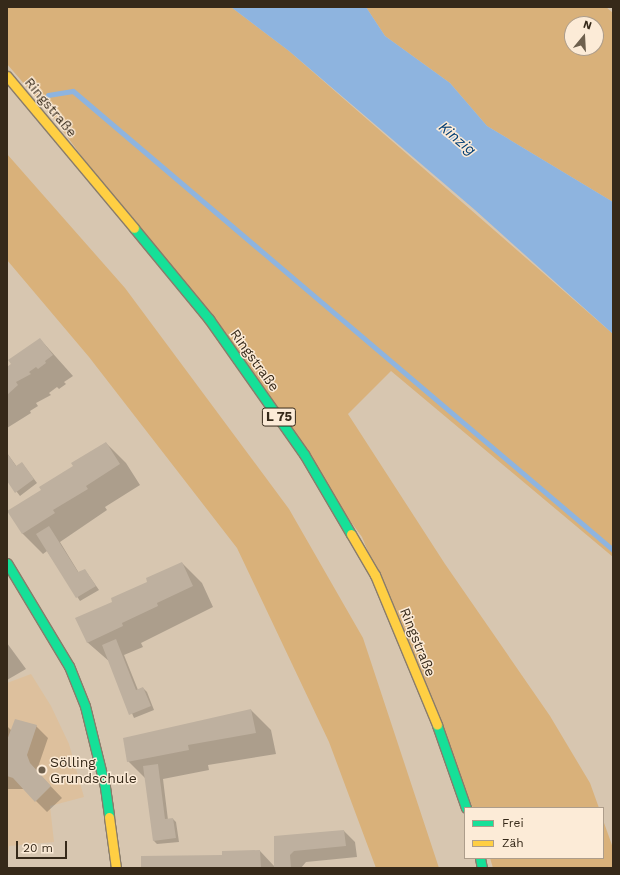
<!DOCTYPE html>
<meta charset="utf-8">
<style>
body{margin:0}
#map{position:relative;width:620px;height:875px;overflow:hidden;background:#d7c6b0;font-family:"Work Sans",sans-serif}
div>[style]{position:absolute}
.built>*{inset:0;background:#ddc09d}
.green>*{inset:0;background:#d9b17a}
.water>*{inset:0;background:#8eb4df}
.shadow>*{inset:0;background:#0003}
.stream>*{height:5px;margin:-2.5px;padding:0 2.5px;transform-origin:2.5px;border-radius:2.5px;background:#8eb4df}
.building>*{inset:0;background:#beb09f}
.roads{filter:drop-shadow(1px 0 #897c6b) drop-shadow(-1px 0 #897c6b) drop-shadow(0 1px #897c6b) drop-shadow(0 -1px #897c6b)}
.fast>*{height:9px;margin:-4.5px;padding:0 4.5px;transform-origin:4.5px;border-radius:4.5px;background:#16e098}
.slow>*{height:9px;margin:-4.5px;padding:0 4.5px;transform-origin:4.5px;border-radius:4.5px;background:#ffcf43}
.dots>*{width:11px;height:11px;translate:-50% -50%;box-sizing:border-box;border:2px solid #fcebd7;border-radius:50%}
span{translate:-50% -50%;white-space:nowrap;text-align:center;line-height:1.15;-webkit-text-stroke:3px #fcebd7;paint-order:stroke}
.shield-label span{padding:1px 3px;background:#fcebd7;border:1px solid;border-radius:3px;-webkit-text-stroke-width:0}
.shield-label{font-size:13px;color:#362919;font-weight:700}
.street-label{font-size:14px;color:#362919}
.poi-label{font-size:14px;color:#362919}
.left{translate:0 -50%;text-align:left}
.water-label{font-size:15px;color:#013d74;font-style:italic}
.frame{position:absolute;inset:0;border:8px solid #362919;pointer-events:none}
.legend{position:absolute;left:464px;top:807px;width:140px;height:52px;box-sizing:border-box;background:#fcebd7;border:1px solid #ad9d8b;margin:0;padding:5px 7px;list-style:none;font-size:12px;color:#362919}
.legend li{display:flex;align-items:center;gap:8px;height:20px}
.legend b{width:20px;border:1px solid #ad9d8b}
.north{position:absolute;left:564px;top:16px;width:40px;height:40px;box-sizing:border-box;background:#fcebd7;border:1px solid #ad9d8b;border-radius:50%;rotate:18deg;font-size:11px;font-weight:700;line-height:16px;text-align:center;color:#362919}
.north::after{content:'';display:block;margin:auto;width:14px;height:18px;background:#6e604e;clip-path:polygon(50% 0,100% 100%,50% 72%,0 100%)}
.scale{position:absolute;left:16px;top:841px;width:51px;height:18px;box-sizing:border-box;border:2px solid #362919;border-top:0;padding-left:5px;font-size:12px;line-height:14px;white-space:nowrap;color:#362919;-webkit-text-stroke:3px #fcebd7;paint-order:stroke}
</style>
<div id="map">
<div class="built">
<div style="clip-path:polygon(31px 674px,51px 706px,69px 744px,84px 797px,50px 806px,54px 842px,9px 846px,7px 868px,7px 683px)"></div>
</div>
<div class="green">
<div style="clip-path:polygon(7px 7px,231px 7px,289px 51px,613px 334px,613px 557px,391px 371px,348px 414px,445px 564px,550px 716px,590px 783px,599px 808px,473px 808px,362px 537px,52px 116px,7px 64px)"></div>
<div style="clip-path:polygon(evenodd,366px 7px,606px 7px,613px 13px,613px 202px,487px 126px,450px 83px,385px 36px,366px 7px,572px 24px,596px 24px,596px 48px,572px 48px,572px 24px)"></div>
<div style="clip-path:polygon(7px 154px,125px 288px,289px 509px,363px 638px,439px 868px,376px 868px,329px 742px,237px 548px,89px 357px,7px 260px)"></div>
<div style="clip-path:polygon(603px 820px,613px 848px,613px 868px,493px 868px,490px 858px,603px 858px)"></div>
</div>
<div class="water">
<div style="clip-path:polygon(231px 7px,366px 7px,385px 36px,450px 83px,487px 126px,613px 202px,613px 334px,475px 210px,289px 51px)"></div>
</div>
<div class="shadow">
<div style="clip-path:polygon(40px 339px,73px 376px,64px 382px,66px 384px,59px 389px,57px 387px,49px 393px,51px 395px,36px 403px,38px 406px,30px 411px,31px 413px,7px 428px,7px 368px)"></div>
<div style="clip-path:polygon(106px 443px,126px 463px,140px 485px,105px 507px,107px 510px,60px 542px,79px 573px,85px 570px,99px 590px,80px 601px,47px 551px,43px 554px,22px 533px,43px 491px)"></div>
<div style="clip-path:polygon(7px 453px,17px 467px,22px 463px,37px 483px,20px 496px,7px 479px)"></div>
<div style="clip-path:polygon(182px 563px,202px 583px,213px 607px,141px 643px,143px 647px,124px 655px,138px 690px,143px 688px,147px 692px,154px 710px,134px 718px,110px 662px,87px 642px,113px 602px)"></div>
<div style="clip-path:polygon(7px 643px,26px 669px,7px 680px)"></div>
<div style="clip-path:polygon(251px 710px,271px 730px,276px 754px,208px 765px,209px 770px,163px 779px,168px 820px,173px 819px,176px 822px,179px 842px,157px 844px,154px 841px,146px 779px,128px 761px)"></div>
<div style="clip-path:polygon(7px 726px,12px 731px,36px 726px,48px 738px,38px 767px,41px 776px,62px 798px,47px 812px,24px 789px,7px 789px)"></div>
<div style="clip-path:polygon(344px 831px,355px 842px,357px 857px,306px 862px,301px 868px,142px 868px,260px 851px,275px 867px,275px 837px)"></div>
</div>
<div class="stream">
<div style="left:48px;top:95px;width:25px;rotate:-9deg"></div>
<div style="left:73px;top:91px;width:709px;rotate:40.36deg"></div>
</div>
<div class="building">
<div style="clip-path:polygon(40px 338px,53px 355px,45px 361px,46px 363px,38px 369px,36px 367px,29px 372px,31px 374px,16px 382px,18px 385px,7px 395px,7px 367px,11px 364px,8px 360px)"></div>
<div style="clip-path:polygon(106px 442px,120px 464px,86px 486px,88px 489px,53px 510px,55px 513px,22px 534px,7px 511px,41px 490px,39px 487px,73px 466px,71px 463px)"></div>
<div style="clip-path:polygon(7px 453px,16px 466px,22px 462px,34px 479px,15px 493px,7px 481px)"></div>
<div style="clip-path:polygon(49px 526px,78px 572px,85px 569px,96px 586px,76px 598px,36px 534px)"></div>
<div style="clip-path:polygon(182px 562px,193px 586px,157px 603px,158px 606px,122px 623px,123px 626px,87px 643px,75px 618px,112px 602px,111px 598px,147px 582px,146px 578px)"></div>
<div style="clip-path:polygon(116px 639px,136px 690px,143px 687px,151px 706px,129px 715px,102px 645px)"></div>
<div style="clip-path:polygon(251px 709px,256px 733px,188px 745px,189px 750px,127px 762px,123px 738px)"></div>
<div style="clip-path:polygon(15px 719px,37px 725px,27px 755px,30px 763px,51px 786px,35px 802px,13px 778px,7px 776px,7px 740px)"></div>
<div style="clip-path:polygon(158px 764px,165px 819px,173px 818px,176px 838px,153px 841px,143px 766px)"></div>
<div style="clip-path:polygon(344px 830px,346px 846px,294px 851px,290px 855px,291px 868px,274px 868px,274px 836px)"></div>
<div style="clip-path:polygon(260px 850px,261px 868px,141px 868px,141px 856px,222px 855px,222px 851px)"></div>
</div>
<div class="roads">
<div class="fast">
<div style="left:134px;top:228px;width:118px;rotate:50.5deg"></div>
<div style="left:209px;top:319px;width:165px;rotate:54.9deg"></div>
<div style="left:304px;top:454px;width:93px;rotate:59.6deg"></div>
<div style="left:7px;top:563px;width:120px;rotate:59deg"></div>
<div style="left:69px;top:666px;width:43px;rotate:68.2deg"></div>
<div style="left:85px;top:706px;width:83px;rotate:76.1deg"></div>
<div style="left:105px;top:787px;width:30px;rotate:82deg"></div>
<div style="left:437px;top:725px;width:88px;rotate:70.7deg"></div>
<div style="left:480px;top:858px;width:10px;rotate:79deg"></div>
</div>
<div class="slow">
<div style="left:7px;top:76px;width:198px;rotate:50.1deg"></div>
<div style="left:351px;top:534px;width:48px;rotate:59.7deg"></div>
<div style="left:375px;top:575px;width:162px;rotate:67.5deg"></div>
<div style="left:109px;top:817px;width:51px;rotate:82.2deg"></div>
</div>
</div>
<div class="dots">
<div style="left:42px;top:770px;background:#6e604e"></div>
</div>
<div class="shield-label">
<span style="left:279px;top:417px">L 75</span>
</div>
<div class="street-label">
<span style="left:51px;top:107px;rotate:50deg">Ringstraße</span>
<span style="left:255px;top:360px;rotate:54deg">Ringstraße</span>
<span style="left:418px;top:642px;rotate:68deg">Ringstraße</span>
</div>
<div class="poi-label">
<span class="left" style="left:50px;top:770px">Sölling<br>Grundschule</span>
</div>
<div class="water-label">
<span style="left:457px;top:139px;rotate:40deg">Kinzig</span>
</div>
<div class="frame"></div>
<ul class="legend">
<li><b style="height:5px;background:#16e098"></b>Frei</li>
<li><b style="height:5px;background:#ffcf43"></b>Zäh</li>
</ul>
<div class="north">N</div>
<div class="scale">20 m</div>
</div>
